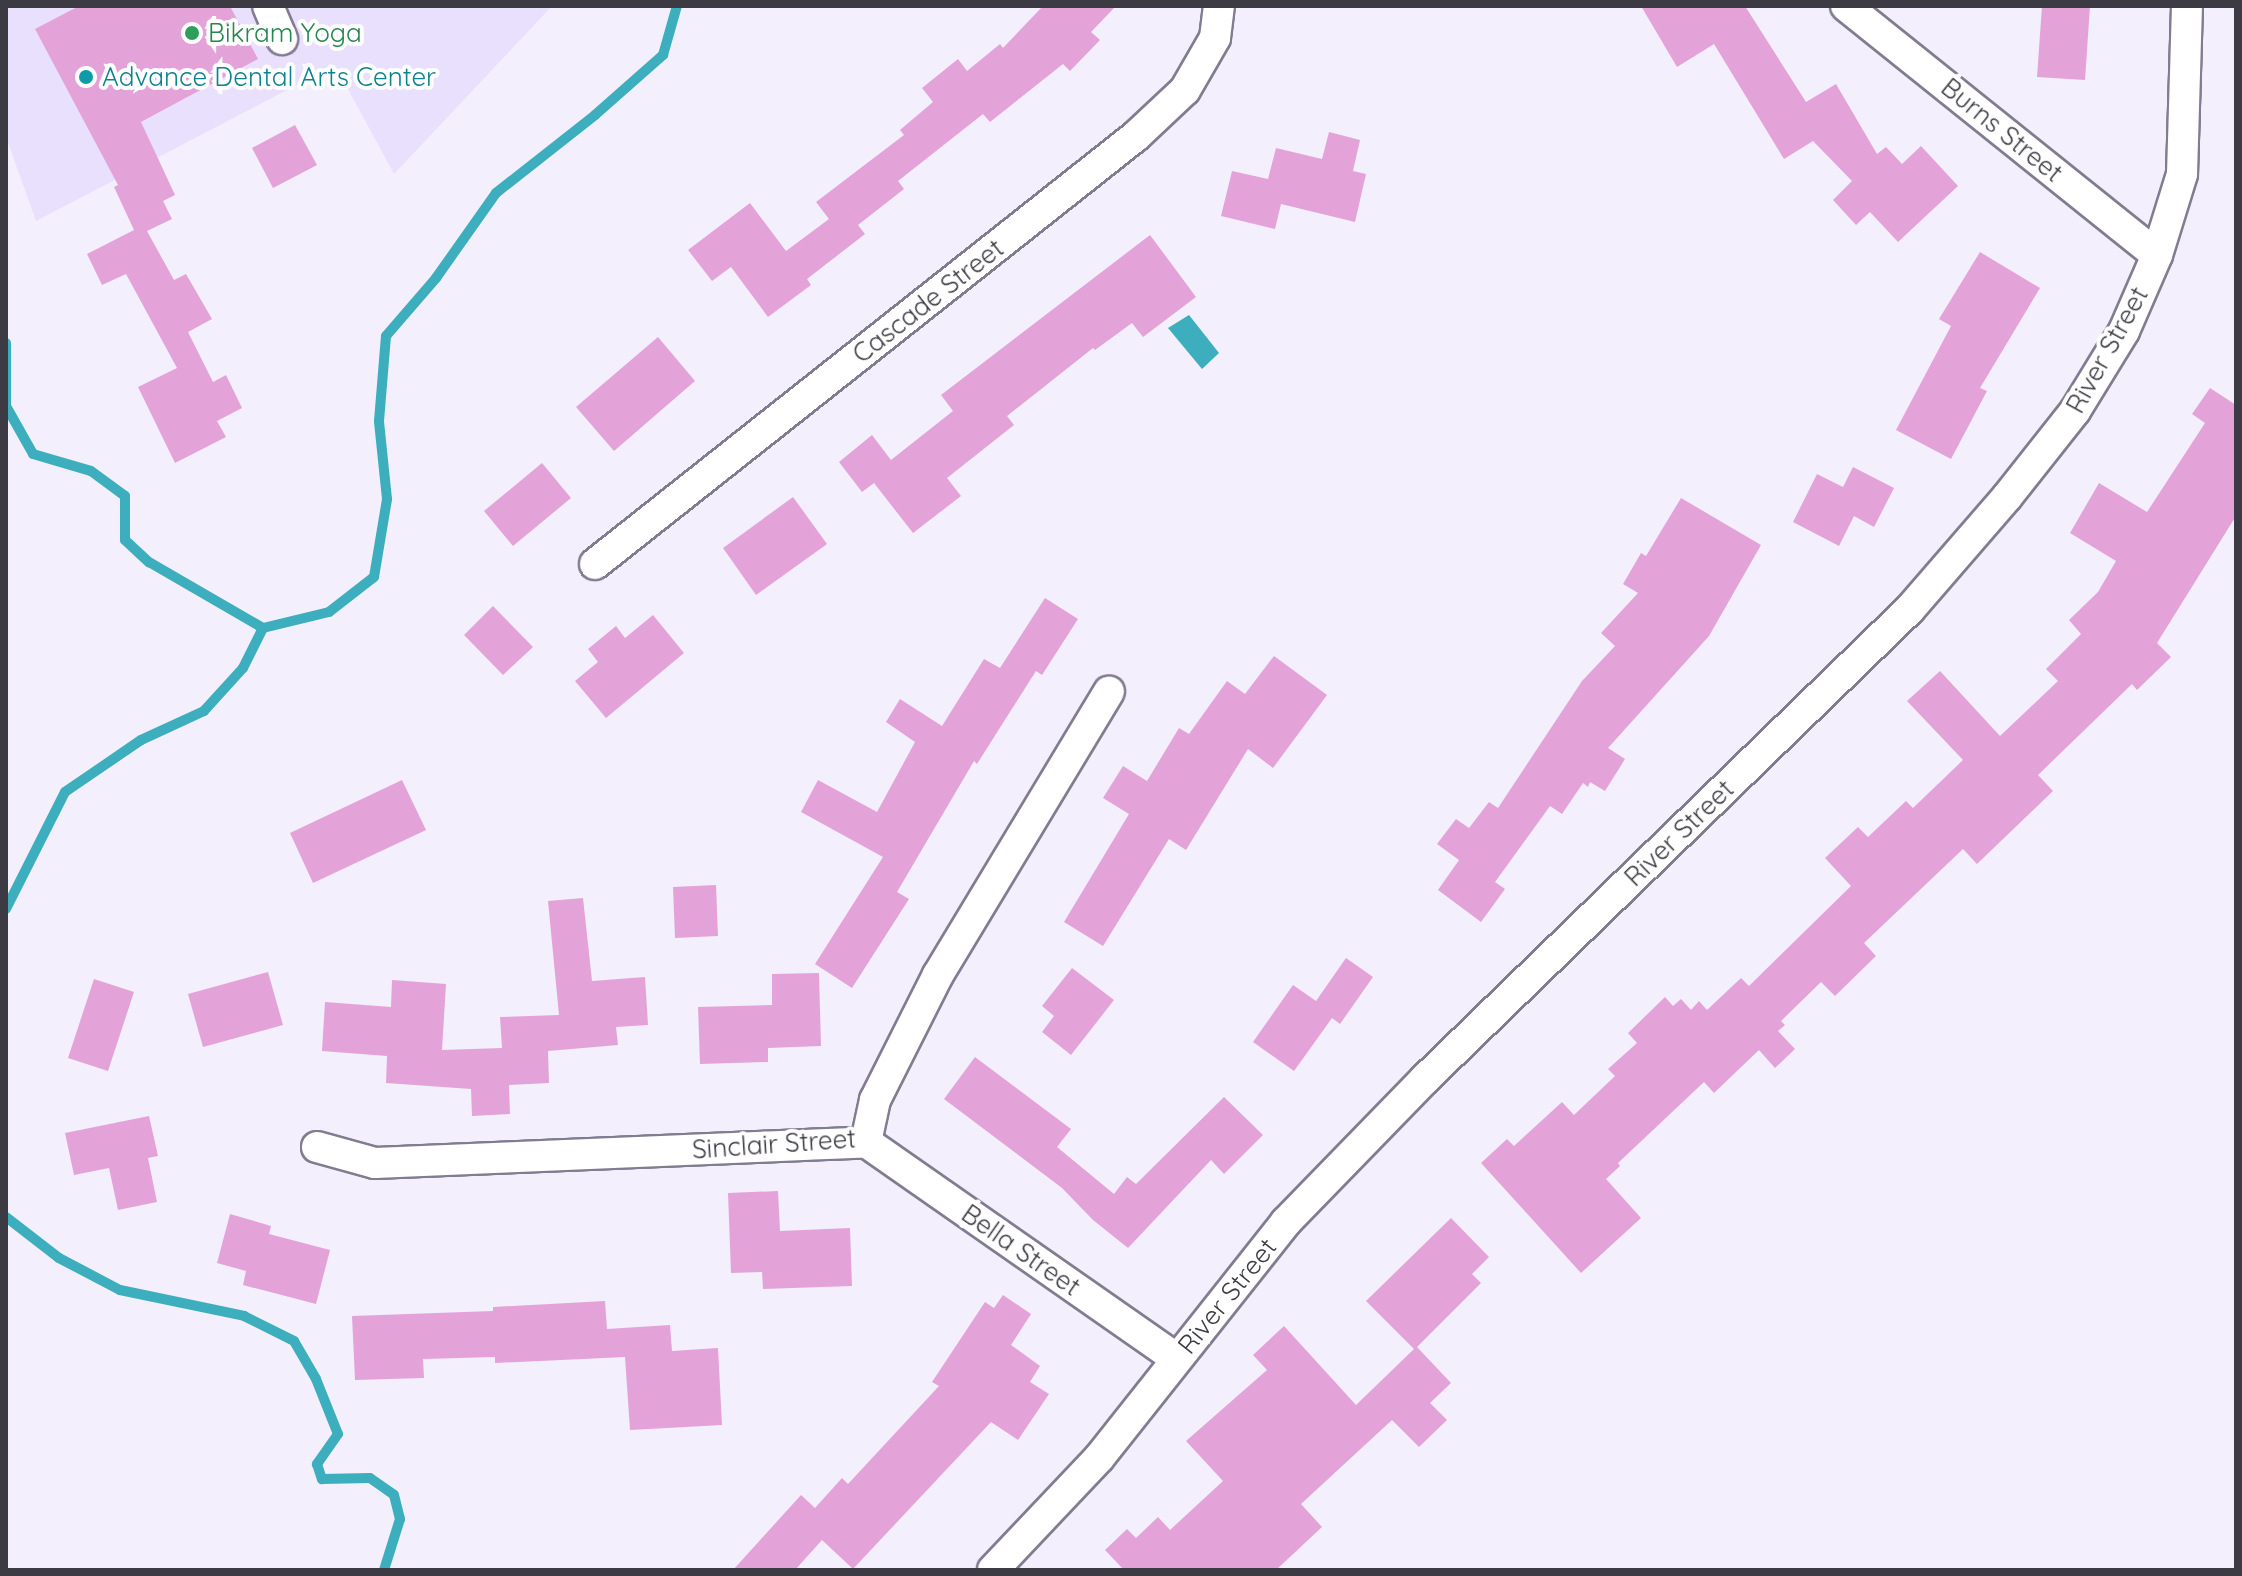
<!DOCTYPE html>
<style>
body{margin:0}
#map{position:relative;width:2242px;height:1576px;overflow:hidden;background:#f3effd;font-family:Quicksand,sans-serif}
div>[style]{position:absolute}
.built>*{inset:0;background:#e9e0fe}
.water>*{inset:0;background:#3daebd}
.stream>*{height:10px;margin:-5px;padding:0 5px;transform-origin:5px;border-radius:5px;background:#3daebd}
.building>*{inset:0;background:#e3a3d8}
.roads{filter:drop-shadow(2px 0 #827c90) drop-shadow(-2px 0 #827c90) drop-shadow(0 2px #827c90) drop-shadow(0 -2px #827c90)}
.minor>*{height:30px;margin:-15px;padding:0 15px;transform-origin:15px;border-radius:15px;background:#fff}
.dots>*{width:22px;height:22px;translate:-50% -50%;box-sizing:border-box;border:4px solid #fff;border-radius:50%}
span{translate:-50% -50%;white-space:nowrap;text-align:center;line-height:1.15;-webkit-text-stroke:8px #fff;paint-order:stroke}
.leisure-label{font-size:26px;color:#27864d}
.left{translate:0 -50%;text-align:left}
.culture-label{font-size:26px;color:#0d838f}
.street-label{font-size:26px;color:#3c3a43}
.frame{position:absolute;inset:0;border:8px solid #3c3a43;pointer-events:none}
</style>
<div id="map">
<div class="built">
<div style="clip-path:polygon(6px 6px,552px 6px,394px 174px,335px 65px,36px 221px,6px 137px)"></div>
</div>
<div class="water">
<div style="clip-path:polygon(1189px 315px,1219px 353px,1202px 369px,1168px 328px)"></div>
</div>
<div class="stream">
<div style="left:6px;top:343px;width:63px;rotate:90deg"></div>
<div style="left:6px;top:406px;width:55px;rotate:60.6deg"></div>
<div style="left:33px;top:454px;width:60px;rotate:16.3deg"></div>
<div style="left:91px;top:471px;width:42px;rotate:36.3deg"></div>
<div style="left:125px;top:496px;width:44px;rotate:90deg"></div>
<div style="left:125px;top:540px;width:33px;rotate:43deg"></div>
<div style="left:149px;top:562px;width:132px;rotate:30.1deg"></div>
<div style="left:263px;top:628px;width:45px;rotate:116.6deg"></div>
<div style="left:243px;top:668px;width:58px;rotate:132.2deg"></div>
<div style="left:204px;top:711px;width:69px;rotate:155.3deg"></div>
<div style="left:141px;top:740px;width:92px;rotate:145.6deg"></div>
<div style="left:65px;top:792px;width:131px;rotate:116.8deg"></div>
<div style="left:263px;top:628px;width:68px;rotate:-13.6deg"></div>
<div style="left:329px;top:612px;width:57px;rotate:-37.9deg"></div>
<div style="left:374px;top:577px;width:79px;rotate:-80.5deg"></div>
<div style="left:387px;top:499px;width:78px;rotate:-95.9deg"></div>
<div style="left:379px;top:421px;width:85px;rotate:-85.3deg"></div>
<div style="left:386px;top:336px;width:77px;rotate:-49.2deg"></div>
<div style="left:436px;top:278px;width:104px;rotate:-54.8deg"></div>
<div style="left:496px;top:193px;width:126px;rotate:-38.2deg"></div>
<div style="left:595px;top:115px;width:91px;rotate:-41.4deg"></div>
<div style="left:663px;top:55px;width:51px;rotate:-74.1deg"></div>
<div style="left:6px;top:1217px;width:67px;rotate:37.7deg"></div>
<div style="left:59px;top:1258px;width:69px;rotate:27.7deg"></div>
<div style="left:120px;top:1290px;width:127px;rotate:11.8deg"></div>
<div style="left:244px;top:1316px;width:56px;rotate:26.6deg"></div>
<div style="left:294px;top:1341px;width:44px;rotate:59.9deg"></div>
<div style="left:316px;top:1379px;width:59px;rotate:68.2deg"></div>
<div style="left:338px;top:1434px;width:37px;rotate:125deg"></div>
<div style="left:317px;top:1464px;width:16px;rotate:72deg"></div>
<div style="left:322px;top:1479px;width:48px;rotate:-1.2deg"></div>
<div style="left:370px;top:1478px;width:29px;rotate:35deg"></div>
<div style="left:394px;top:1495px;width:25px;rotate:76deg"></div>
<div style="left:400px;top:1519px;width:53px;rotate:107.4deg"></div>
</div>
<div class="building">
<div style="clip-path:polygon(79px 6px,230px 6px,258px 59px,141px 122px,175px 195px,163px 201px,172px 219px,147px 231px,174px 280px,186px 274px,212px 319px,188px 332px,213px 382px,226px 375px,242px 408px,217px 421px,226px 437px,175px 463px,138px 387px,177px 368px,126px 274px,102px 285px,87px 254px,134px 230px,114px 187px,118px 185px,35px 29px)"></div>
<div style="clip-path:polygon(1043px 6px,1116px 6px,1091px 32px,1100px 40px,1070px 71px,1063px 64px,990px 122px,983px 114px,898px 181px,904px 189px,858px 225px,865px 234px,807px 279px,811px 285px,768px 317px,731px 267px,712px 281px,688px 250px,750px 203px,786px 251px,829px 219px,816px 202px,904px 135px,900px 130px,933px 102px,922px 88px,958px 59px,967px 71px,1000px 44px,1003px 48px)"></div>
<div style="clip-path:polygon(1641px 6px,1745px 6px,1806px 102px,1836px 84px,1877px 154px,1886px 147px,1902px 164px,1921px 146px,1958px 186px,1898px 242px,1870px 212px,1856px 225px,1833px 200px,1852px 181px,1813px 141px,1784px 159px,1714px 44px,1677px 67px)"></div>
<div style="clip-path:polygon(2042px 6px,2090px 6px,2085px 80px,2037px 77px)"></div>
<div style="clip-path:polygon(295px 125px,317px 165px,273px 188px,252px 148px)"></div>
<div style="clip-path:polygon(1329px 132px,1360px 140px,1353px 171px,1366px 174px,1355px 222px,1281px 204px,1275px 229px,1221px 216px,1232px 171px,1268px 179px,1276px 148px,1322px 159px)"></div>
<div style="clip-path:polygon(1150px 235px,1196px 297px,1143px 337px,1132px 323px,1095px 350px,1093px 348px,1007px 416px,1014px 425px,947px 478px,961px 496px,913px 533px,874px 483px,862px 492px,839px 462px,872px 435px,891px 460px,953px 411px,941px 395px)"></div>
<div style="clip-path:polygon(1980px 252px,2040px 288px,1980px 388px,1987px 391px,1951px 459px,1896px 430px,1951px 326px,1939px 319px)"></div>
<div style="clip-path:polygon(658px 337px,695px 381px,614px 451px,576px 407px)"></div>
<div style="clip-path:polygon(2210px 388px,2236px 405px,2236px 516px,2157px 643px,2171px 657px,2137px 690px,2132px 684px,2038px 775px,2053px 791px,1977px 864px,1963px 849px,1864px 943px,1876px 956px,1835px 996px,1821px 982px,1781px 1021px,1785px 1025px,1778px 1031px,1795px 1049px,1775px 1068px,1759px 1050px,1714px 1093px,1704px 1082px,1618px 1163px,1620px 1166px,1606px 1179px,1641px 1218px,1581px 1273px,1481px 1163px,1507px 1139px,1514px 1146px,1562px 1102px,1574px 1115px,1615px 1076px,1608px 1069px,1637px 1043px,1628px 1033px,1665px 997px,1673px 1006px,1681px 999px,1691px 1010px,1699px 1001px,1707px 1010px,1741px 978px,1749px 986px,1851px 886px,1825px 858px,1858px 827px,1868px 837px,1906px 801px,1913px 808px,1963px 760px,1907px 701px,1940px 671px,2000px 736px,2058px 681px,2046px 669px,2081px 634px,2069px 620px,2098px 592px,2116px 561px,2070px 533px,2099px 483px,2147px 512px,2205px 423px,2192px 414px)"></div>
<div style="clip-path:polygon(542px 463px,571px 498px,513px 546px,484px 511px)"></div>
<div style="clip-path:polygon(1853px 467px,1894px 488px,1874px 527px,1854px 516px,1839px 546px,1793px 522px,1817px 474px,1843px 487px)"></div>
<div style="clip-path:polygon(793px 497px,827px 544px,756px 595px,723px 548px)"></div>
<div style="clip-path:polygon(1681px 498px,1761px 545px,1709px 636px,1608px 748px,1625px 759px,1605px 791px,1590px 782px,1588px 787px,1583px 783px,1562px 814px,1550px 806px,1495px 882px,1505px 889px,1481px 922px,1438px 890px,1459px 860px,1437px 844px,1456px 819px,1469px 828px,1489px 802px,1498px 808px,1582px 681px,1615px 646px,1601px 633px,1638px 593px,1623px 584px,1641px 553px,1646px 556px)"></div>
<div style="clip-path:polygon(1045px 598px,1078px 619px,1042px 675px,1036px 671px,977px 764px,974px 761px,897px 892px,909px 899px,852px 988px,815px 964px,883px 857px,801px 812px,818px 780px,877px 812px,915px 742px,886px 722px,900px 699px,942px 726px,984px 659px,1000px 668px)"></div>
<div style="clip-path:polygon(493px 606px,533px 647px,503px 675px,464px 635px)"></div>
<div style="clip-path:polygon(653px 615px,684px 653px,606px 718px,575px 681px,598px 662px,588px 649px,616px 626px,625px 638px)"></div>
<div style="clip-path:polygon(1274px 656px,1327px 695px,1273px 768px,1248px 749px,1186px 850px,1169px 839px,1103px 946px,1064px 922px,1129px 814px,1103px 798px,1123px 766px,1147px 781px,1179px 728px,1189px 734px,1227px 681px,1245px 694px)"></div>
<div style="clip-path:polygon(402px 780px,426px 830px,313px 883px,290px 833px)"></div>
<div style="clip-path:polygon(716px 885px,718px 936px,675px 938px,673px 887px)"></div>
<div style="clip-path:polygon(583px 898px,592px 981px,645px 977px,648px 1025px,616px 1027px,618px 1045px,548px 1051px,549px 1083px,509px 1085px,510px 1114px,472px 1116px,471px 1089px,386px 1083px,387px 1056px,322px 1051px,325px 1002px,391px 1007px,392px 980px,446px 984px,442px 1050px,502px 1048px,500px 1017px,559px 1015px,548px 901px)"></div>
<div style="clip-path:polygon(1346px 958px,1373px 977px,1340px 1024px,1332px 1018px,1294px 1071px,1253px 1042px,1293px 985px,1316px 1001px)"></div>
<div style="clip-path:polygon(1072px 968px,1114px 1000px,1071px 1055px,1042px 1032px,1054px 1016px,1042px 1006px)"></div>
<div style="clip-path:polygon(268px 972px,283px 1025px,203px 1047px,188px 994px)"></div>
<div style="clip-path:polygon(819px 973px,821px 1046px,768px 1048px,768px 1062px,700px 1064px,698px 1007px,772px 1005px,772px 974px)"></div>
<div style="clip-path:polygon(94px 979px,134px 992px,108px 1071px,68px 1058px)"></div>
<div style="clip-path:polygon(975px 1057px,1071px 1129px,1057px 1147px,1114px 1194px,1127px 1177px,1136px 1184px,1224px 1097px,1263px 1135px,1224px 1174px,1211px 1160px,1128px 1248px,1093px 1220px,1062px 1188px,944px 1099px)"></div>
<div style="clip-path:polygon(149px 1116px,158px 1156px,148px 1158px,157px 1202px,118px 1210px,109px 1168px,74px 1175px,65px 1133px)"></div>
<div style="clip-path:polygon(778px 1191px,780px 1231px,850px 1228px,852px 1286px,763px 1289px,762px 1272px,731px 1273px,728px 1193px)"></div>
<div style="clip-path:polygon(230px 1214px,271px 1226px,269px 1234px,330px 1250px,316px 1304px,243px 1285px,246px 1271px,217px 1263px)"></div>
<div style="clip-path:polygon(1451px 1218px,1489px 1257px,1472px 1274px,1481px 1283px,1417px 1347px,1451px 1383px,1430px 1403px,1447px 1420px,1419px 1447px,1392px 1420px,1301px 1504px,1322px 1527px,1276px 1570px,1124px 1570px,1105px 1550px,1127px 1529px,1136px 1538px,1158px 1517px,1170px 1530px,1223px 1481px,1186px 1441px,1267px 1370px,1253px 1355px,1284px 1326px,1356px 1405px,1414px 1349px,1366px 1301px)"></div>
<div style="clip-path:polygon(1003px 1295px,1031px 1314px,1011px 1345px,1040px 1366px,1030px 1382px,1049px 1394px,1018px 1440px,991px 1422px,853px 1569px,822px 1540px,795px 1570px,733px 1570px,801px 1495px,815px 1508px,842px 1478px,848px 1484px,939px 1386px,932px 1382px,985px 1302px,994px 1308px)"></div>
<div style="clip-path:polygon(605px 1301px,607px 1329px,670px 1325px,672px 1351px,718px 1348px,722px 1425px,630px 1430px,625px 1357px,495px 1363px,495px 1357px,423px 1359px,424px 1378px,355px 1380px,352px 1316px,493px 1311px,493px 1307px)"></div>
</div>
<div class="roads">
<div class="minor">
<div style="left:268px;top:6px;width:36px;rotate:67deg"></div>
<div style="left:1846px;top:6px;width:398px;rotate:38.7deg"></div>
<div style="left:595px;top:564px;width:690px;rotate:-38.35deg"></div>
<div style="left:1136px;top:136px;width:67px;rotate:-43.2deg"></div>
<div style="left:1185px;top:90px;width:60px;rotate:-60deg"></div>
<div style="left:1215px;top:38px;width:32px;rotate:-83deg"></div>
<div style="left:866px;top:1142px;width:43px;rotate:-77.9deg"></div>
<div style="left:875px;top:1100px;width:140px;rotate:-63.3deg"></div>
<div style="left:938px;top:975px;width:331px;rotate:-58.9deg"></div>
<div style="left:866px;top:1142px;width:378px;rotate:34.9deg"></div>
<div style="left:317px;top:1147px;width:60px;rotate:15.4deg"></div>
<div style="left:375px;top:1163px;width:491px;rotate:-2.4deg"></div>
<div style="left:993px;top:1570px;width:154px;rotate:-46.6deg"></div>
<div style="left:1099px;top:1458px;width:301px;rotate:-51.6deg"></div>
<div style="left:1286px;top:1222px;width:199px;rotate:-45.8deg"></div>
<div style="left:1425px;top:1079px;width:675px;rotate:-44.1deg"></div>
<div style="left:1910px;top:609px;width:148px;rotate:-49.1deg"></div>
<div style="left:2007px;top:497px;width:110px;rotate:-51.7deg"></div>
<div style="left:2075px;top:411px;width:94px;rotate:-58.5deg"></div>
<div style="left:2124px;top:331px;width:83px;rotate:-66.5deg"></div>
<div style="left:2157px;top:255px;width:85px;rotate:-72.8deg"></div>
<div style="left:2182px;top:174px;width:168px;rotate:-88.3deg"></div>
</div>
</div>
<div class="dots">
<div style="left:192px;top:33px;background:#2e9e5b"></div>
<div style="left:86px;top:77px;background:#0f9aa8"></div>
</div>
<div class="leisure-label">
<span class="left" style="left:208px;top:33px">Bikram Yoga</span>
</div>
<div class="culture-label">
<span class="left" style="left:102px;top:77px">Advance Dental Arts Center</span>
</div>
<div class="street-label">
<span style="left:2002px;top:130px;rotate:39deg">Burns Street</span>
<span style="left:928px;top:301px;rotate:-38deg">Cascade Street</span>
<span style="left:2107px;top:350px;rotate:-61deg">River Street</span>
<span style="left:1679px;top:833px;rotate:-44deg">River Street</span>
<span style="left:774px;top:1144px;rotate:-4deg">Sinclair Street</span>
<span style="left:1021px;top:1250px;rotate:35deg">Bella Street</span>
<span style="left:1227px;top:1296px;rotate:-51deg">River Street</span>
</div>
<div class="frame"></div>
</div>
